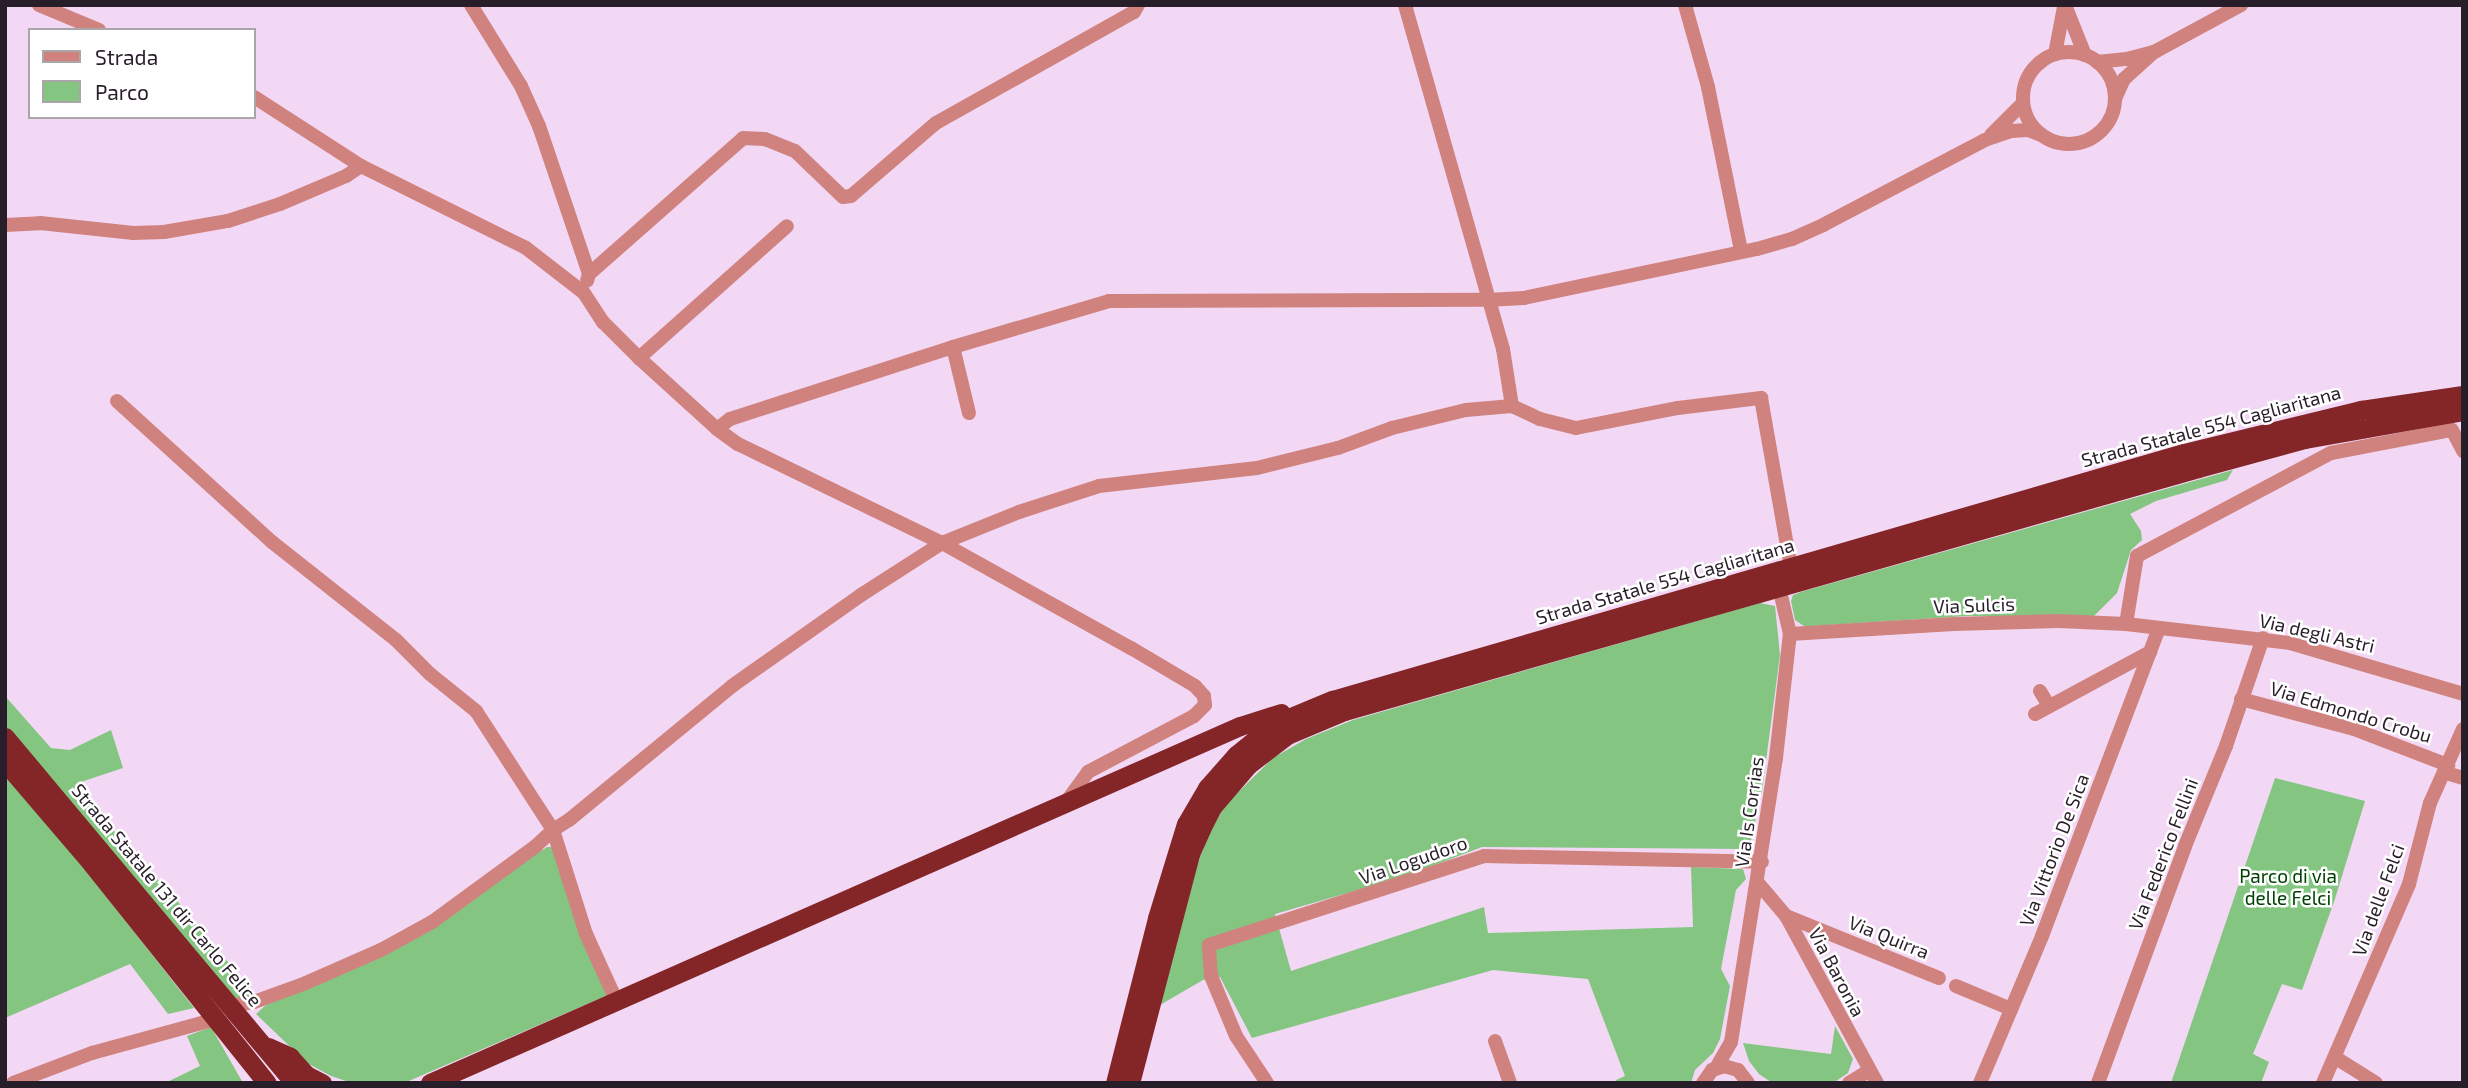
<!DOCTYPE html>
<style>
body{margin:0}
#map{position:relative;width:2468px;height:1088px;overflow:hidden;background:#f3d8f6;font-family:"Exo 2",sans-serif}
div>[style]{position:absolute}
.green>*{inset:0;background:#84c581}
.minor>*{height:14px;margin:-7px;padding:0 7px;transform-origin:7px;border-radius:7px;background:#d0837e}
.minor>.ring{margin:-7px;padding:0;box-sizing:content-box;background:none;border:14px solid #d0837e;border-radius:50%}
.highway>*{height:19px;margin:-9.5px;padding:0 9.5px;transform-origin:9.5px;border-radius:9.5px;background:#842528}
span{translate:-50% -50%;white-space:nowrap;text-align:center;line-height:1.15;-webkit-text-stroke:5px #fff;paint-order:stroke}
.street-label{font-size:19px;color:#281e29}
.park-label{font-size:19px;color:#004203}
.frame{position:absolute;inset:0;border:7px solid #281e29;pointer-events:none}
.legend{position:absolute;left:28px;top:28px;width:228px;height:91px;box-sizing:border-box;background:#fff;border:2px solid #a9a5a9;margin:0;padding:9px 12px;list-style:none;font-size:21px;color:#281e29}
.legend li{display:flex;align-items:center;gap:14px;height:35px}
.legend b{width:35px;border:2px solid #a9a5a9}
</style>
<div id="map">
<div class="green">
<div style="clip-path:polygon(2233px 470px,2227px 480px,2156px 501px,2130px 514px,2141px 531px,2142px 540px,2131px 550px,2117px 593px,2094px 616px,1967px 616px,1814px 626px,1804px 626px,1795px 620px,1791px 601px,1793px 595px,1804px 591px)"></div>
<div style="clip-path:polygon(1760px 603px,1775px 606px,1780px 655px,1762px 791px,1749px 849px,1482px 847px,1406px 876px,1275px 914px,1291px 971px,1484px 907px,1488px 933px,1693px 927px,1691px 867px,1743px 869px,1746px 879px,1736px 890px,1721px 969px,1730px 986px,1720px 1039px,1713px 1053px,1695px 1070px,1691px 1083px,1617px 1083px,1616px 1080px,1625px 1076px,1588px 979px,1493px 970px,1252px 1038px,1220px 977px,1203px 980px,1160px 1005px,1198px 862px,1211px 830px,1226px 804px,1273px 758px,1306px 739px,1353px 720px)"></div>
<div style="clip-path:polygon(5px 696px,51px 748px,70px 750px,111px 730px,123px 768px,78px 783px,86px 800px,178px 902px,256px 996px,236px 1001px,5px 727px)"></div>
<div style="clip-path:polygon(5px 775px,79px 862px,194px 1008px,168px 1014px,130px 964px,5px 1018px)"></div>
<div style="clip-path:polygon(2275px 778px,2365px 801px,2334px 902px,2302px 990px,2282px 984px,2253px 1054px,2269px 1062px,2261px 1083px,2171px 1083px)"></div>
<div style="clip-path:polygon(547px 847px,553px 847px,608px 995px,404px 1083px,352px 1083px,331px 1076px,307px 1063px,256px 1014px,266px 1005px,387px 952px)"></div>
<div style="clip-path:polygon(1835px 1026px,1853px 1059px,1848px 1073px,1833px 1083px,1771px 1082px,1759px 1074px,1749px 1061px,1743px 1043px,1831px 1054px)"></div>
<div style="clip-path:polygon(211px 1027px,243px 1083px,165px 1083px,200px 1066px,187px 1036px)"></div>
</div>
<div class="minor">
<div style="left:39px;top:5px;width:65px;rotate:22.6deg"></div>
<div style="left:471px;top:5px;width:95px;rotate:58.3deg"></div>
<div style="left:521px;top:86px;width:44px;rotate:65.8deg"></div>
<div style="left:539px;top:126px;width:156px;rotate:71.3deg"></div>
<div style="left:589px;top:274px;width:7px;rotate:106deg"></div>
<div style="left:1405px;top:5px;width:358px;rotate:74.1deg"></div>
<div style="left:1503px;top:349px;width:58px;rotate:81deg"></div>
<div style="left:1685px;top:5px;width:85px;rotate:74.3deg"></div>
<div style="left:1708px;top:87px;width:167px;rotate:78.6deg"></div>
<div style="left:2065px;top:5px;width:54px;rotate:68.2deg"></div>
<div class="ring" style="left:2023px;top:52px;width:78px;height:78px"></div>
<div style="left:2055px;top:54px;width:48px;rotate:-79.2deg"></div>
<div style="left:2097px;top:62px;width:30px;rotate:-6deg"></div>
<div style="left:2127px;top:59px;width:30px;rotate:-15deg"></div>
<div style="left:2156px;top:51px;width:97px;rotate:-28.4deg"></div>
<div style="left:254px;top:97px;width:127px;rotate:32.8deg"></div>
<div style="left:361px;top:166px;width:184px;rotate:26.4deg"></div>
<div style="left:526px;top:248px;width:73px;rotate:37.8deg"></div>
<div style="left:584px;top:293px;width:35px;rotate:57deg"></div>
<div style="left:603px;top:322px;width:51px;rotate:45deg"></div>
<div style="left:639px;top:358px;width:105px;rotate:42.3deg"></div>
<div style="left:717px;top:429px;width:26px;rotate:36deg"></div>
<div style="left:738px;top:444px;width:227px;rotate:25.9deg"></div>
<div style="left:942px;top:543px;width:216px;rotate:29.1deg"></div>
<div style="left:1131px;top:648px;width:74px;rotate:30.7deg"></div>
<div style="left:1195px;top:686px;width:13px;rotate:48deg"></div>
<div style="left:1204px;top:696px;width:9px;rotate:84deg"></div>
<div style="left:1205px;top:705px;width:16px;rotate:135deg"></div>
<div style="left:1194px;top:716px;width:120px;rotate:152.2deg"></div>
<div style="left:1088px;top:772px;width:36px;rotate:126deg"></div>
<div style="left:2115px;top:99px;width:22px;rotate:-66deg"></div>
<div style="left:2124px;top:79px;width:38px;rotate:-42deg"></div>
<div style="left:1991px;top:135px;width:45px;rotate:-45deg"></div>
<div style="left:5px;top:225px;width:35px;rotate:-3deg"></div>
<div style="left:40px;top:223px;width:94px;rotate:6.1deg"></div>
<div style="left:133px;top:233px;width:31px;rotate:-2deg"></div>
<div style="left:164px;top:232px;width:65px;rotate:-9.8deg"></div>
<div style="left:228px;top:221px;width:55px;rotate:-18.1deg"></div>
<div style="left:280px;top:204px;width:72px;rotate:-23deg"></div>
<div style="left:346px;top:176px;width:18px;rotate:-34deg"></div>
<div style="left:589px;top:274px;width:205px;rotate:-41.4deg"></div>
<div style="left:743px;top:138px;width:22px;rotate:3deg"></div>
<div style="left:765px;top:139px;width:32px;rotate:22deg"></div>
<div style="left:795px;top:151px;width:66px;rotate:43.8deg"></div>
<div style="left:843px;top:197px;width:8px;rotate:-7deg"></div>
<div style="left:851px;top:196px;width:112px;rotate:-40.7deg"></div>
<div style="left:936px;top:123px;width:227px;rotate:-29.3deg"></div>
<div style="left:1134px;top:12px;width:8px;rotate:-60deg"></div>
<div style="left:953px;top:347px;width:68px;rotate:76.4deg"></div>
<div style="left:639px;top:358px;width:198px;rotate:-41.7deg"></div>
<div style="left:117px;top:401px;width:210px;rotate:42.3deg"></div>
<div style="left:272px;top:542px;width:158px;rotate:38.3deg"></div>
<div style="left:396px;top:640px;width:48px;rotate:45deg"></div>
<div style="left:430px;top:674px;width:59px;rotate:38.8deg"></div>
<div style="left:476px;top:711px;width:142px;rotate:57.1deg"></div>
<div style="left:553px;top:830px;width:23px;rotate:137deg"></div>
<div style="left:536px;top:846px;width:129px;rotate:143.8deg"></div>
<div style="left:432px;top:922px;width:58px;rotate:151.2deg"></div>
<div style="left:381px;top:950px;width:82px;rotate:156.3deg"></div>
<div style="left:306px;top:983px;width:55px;rotate:159.9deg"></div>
<div style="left:254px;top:1002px;width:14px;rotate:172deg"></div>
<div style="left:717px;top:429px;width:16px;rotate:-38deg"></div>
<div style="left:730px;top:419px;width:234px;rotate:-17.9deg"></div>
<div style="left:953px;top:347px;width:163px;rotate:-16.4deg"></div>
<div style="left:1109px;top:301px;width:378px;rotate:-0.2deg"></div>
<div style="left:1487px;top:300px;width:37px;rotate:-3deg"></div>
<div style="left:1524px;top:298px;width:238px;rotate:-11.9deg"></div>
<div style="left:1757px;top:249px;width:36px;rotate:-16deg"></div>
<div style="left:1792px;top:239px;width:34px;rotate:-24deg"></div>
<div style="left:1823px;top:225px;width:183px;rotate:-27.7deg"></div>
<div style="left:1985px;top:140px;width:28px;rotate:-19deg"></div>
<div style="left:2011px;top:131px;width:17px;rotate:-3deg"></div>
<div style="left:2028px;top:130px;width:15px;rotate:20deg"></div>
<div style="left:2126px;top:624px;width:69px;rotate:-80.8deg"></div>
<div style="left:2137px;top:556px;width:220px;rotate:-28deg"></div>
<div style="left:2331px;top:453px;width:123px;rotate:-10.8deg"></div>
<div style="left:2452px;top:430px;width:24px;rotate:62deg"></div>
<div style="left:1790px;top:634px;width:164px;rotate:-3.5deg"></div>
<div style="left:1954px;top:624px;width:105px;rotate:-1.6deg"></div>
<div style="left:2059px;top:621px;width:67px;rotate:2.6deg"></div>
<div style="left:2126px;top:624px;width:165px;rotate:6.6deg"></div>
<div style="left:2290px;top:643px;width:180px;rotate:16.4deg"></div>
<div style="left:2040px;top:691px;width:17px;rotate:59deg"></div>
<div style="left:2241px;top:699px;width:117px;rotate:14.9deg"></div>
<div style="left:2354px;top:729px;width:101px;rotate:21deg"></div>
<div style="left:2035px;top:714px;width:131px;rotate:-28.3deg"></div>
<div style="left:2446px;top:773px;width:18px;rotate:16deg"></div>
<div style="left:1758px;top:883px;width:43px;rotate:49.7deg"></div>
<div style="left:1786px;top:916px;width:190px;rotate:61.4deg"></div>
<div style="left:1786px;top:916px;width:165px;rotate:22.1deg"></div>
<div style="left:1956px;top:986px;width:60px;rotate:22.7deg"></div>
<div style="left:617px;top:1002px;width:75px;rotate:-114.5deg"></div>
<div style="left:586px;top:934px;width:109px;rotate:-107.6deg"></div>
<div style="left:553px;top:830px;width:19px;rotate:-32deg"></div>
<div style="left:569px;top:820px;width:211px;rotate:-39.4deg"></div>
<div style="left:732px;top:686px;width:158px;rotate:-35.2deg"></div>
<div style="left:861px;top:595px;width:96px;rotate:-32.7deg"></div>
<div style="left:942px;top:543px;width:83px;rotate:-21.9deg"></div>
<div style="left:1019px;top:512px;width:84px;rotate:-18deg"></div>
<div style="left:1099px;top:486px;width:159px;rotate:-6.5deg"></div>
<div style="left:1257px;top:468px;width:83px;rotate:-13.9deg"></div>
<div style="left:1338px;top:448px;width:58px;rotate:-20.3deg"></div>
<div style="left:1392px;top:428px;width:76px;rotate:-13.7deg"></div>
<div style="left:1466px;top:410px;width:46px;rotate:-5deg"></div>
<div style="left:1512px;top:406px;width:31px;rotate:25deg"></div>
<div style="left:1540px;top:419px;width:37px;rotate:14deg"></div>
<div style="left:1576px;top:428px;width:104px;rotate:-11.1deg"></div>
<div style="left:1678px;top:408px;width:84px;rotate:-6.9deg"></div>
<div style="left:1761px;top:398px;width:173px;rotate:80deg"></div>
<div style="left:1495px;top:1041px;width:45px;rotate:70.3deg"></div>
<div style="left:2336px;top:1058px;width:47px;rotate:32deg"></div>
<div style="left:1716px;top:1068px;width:30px;rotate:-60deg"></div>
<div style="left:1731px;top:1042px;width:288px;rotate:-81deg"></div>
<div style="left:1776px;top:758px;width:125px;rotate:-83.6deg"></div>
<div style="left:1790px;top:634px;width:48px;rotate:-103.2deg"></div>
<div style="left:13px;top:1083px;width:85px;rotate:-20.8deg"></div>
<div style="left:92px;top:1053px;width:121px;rotate:-15.3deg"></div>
<div style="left:1267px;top:1083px;width:56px;rotate:-123.4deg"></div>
<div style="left:1236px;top:1036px;width:65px;rotate:-112.6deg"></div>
<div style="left:1211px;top:976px;width:31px;rotate:-94deg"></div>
<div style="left:1209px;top:945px;width:289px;rotate:-17.9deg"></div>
<div style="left:1484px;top:856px;width:278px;rotate:1.2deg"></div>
<div style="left:1703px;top:1083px;width:16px;rotate:-55deg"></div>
<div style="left:1712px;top:1070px;width:13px;rotate:-18deg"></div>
<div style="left:1724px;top:1066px;width:15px;rotate:16deg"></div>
<div style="left:1738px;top:1070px;width:16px;rotate:52deg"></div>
<div style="left:1849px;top:1083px;width:22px;rotate:-32deg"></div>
<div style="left:1980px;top:1083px;width:160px;rotate:-67.1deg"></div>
<div style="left:2042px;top:936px;width:329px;rotate:-69.2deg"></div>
<div style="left:2098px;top:1083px;width:252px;rotate:-69.8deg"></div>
<div style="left:2185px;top:846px;width:108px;rotate:-67.7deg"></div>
<div style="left:2226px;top:746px;width:114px;rotate:-71.1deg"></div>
<div style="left:2323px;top:1083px;width:217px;rotate:-66.6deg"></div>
<div style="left:2409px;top:884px;width:84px;rotate:-75.5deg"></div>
<div style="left:2430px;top:803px;width:81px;rotate:-66deg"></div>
</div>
<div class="highway">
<div style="left:5px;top:737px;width:451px;rotate:50.1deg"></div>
<div style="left:5px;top:762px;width:134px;rotate:49.5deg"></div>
<div style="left:92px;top:864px;width:280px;rotate:51.4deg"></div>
<div style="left:268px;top:1047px;width:24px;rotate:24deg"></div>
<div style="left:290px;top:1057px;width:24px;rotate:48deg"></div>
<div style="left:306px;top:1075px;width:18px;rotate:27deg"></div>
<div style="left:430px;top:1083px;width:885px;rotate:-23.79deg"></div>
<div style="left:1240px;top:726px;width:43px;rotate:-17.6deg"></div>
<div style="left:1115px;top:1083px;width:170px;rotate:-75.7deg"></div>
<div style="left:1157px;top:918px;width:98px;rotate:-72.9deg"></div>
<div style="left:1186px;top:824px;width:42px;rotate:-59.7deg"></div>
<div style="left:1207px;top:788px;width:44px;rotate:-48.7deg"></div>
<div style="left:1236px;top:755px;width:49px;rotate:-39.2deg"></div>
<div style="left:1274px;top:724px;width:63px;rotate:-22.5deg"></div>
<div style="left:1332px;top:700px;width:887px;rotate:-16.17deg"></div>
<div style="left:2184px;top:453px;width:182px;rotate:-13.7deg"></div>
<div style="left:2361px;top:410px;width:103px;rotate:-8.4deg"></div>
<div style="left:1130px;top:1083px;width:237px;rotate:-75.3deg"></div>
<div style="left:1190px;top:854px;width:27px;rotate:-66deg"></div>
<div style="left:1201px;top:829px;width:25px;rotate:-63deg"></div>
<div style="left:1212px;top:807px;width:55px;rotate:-49.4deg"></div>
<div style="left:1248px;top:765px;width:49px;rotate:-37.6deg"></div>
<div style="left:1287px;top:735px;width:62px;rotate:-22.8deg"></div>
<div style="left:1344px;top:711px;width:888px;rotate:-15.88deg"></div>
<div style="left:2198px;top:468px;width:111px;rotate:-15.2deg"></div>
<div style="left:2305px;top:439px;width:160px;rotate:-10deg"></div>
</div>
<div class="street-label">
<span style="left:2211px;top:426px;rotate:-15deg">Strada Statale 554 Cagliaritana</span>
<span style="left:1665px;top:581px;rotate:-16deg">Strada Statale 554 Cagliaritana</span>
<span style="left:1974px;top:605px;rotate:-2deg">Via Sulcis</span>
<span style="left:2317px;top:633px;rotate:13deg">Via degli Astri</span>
<span style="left:2351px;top:712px;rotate:17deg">Via Edmondo Crobu</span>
<span style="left:1749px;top:812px;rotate:-82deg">Via Is Corrias</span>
<span style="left:2054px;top:850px;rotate:-69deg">Via Vittorio De Sica</span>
<span style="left:2163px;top:854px;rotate:-69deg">Via Federico Fellini</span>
<span style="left:1413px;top:860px;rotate:-19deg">Via Logudoro</span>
<span style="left:167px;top:895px;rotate:50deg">Strada Statale 131 dir Carlo Felice</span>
<span style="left:2378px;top:900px;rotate:-70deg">Via delle Felci</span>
<span style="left:1889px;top:937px;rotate:22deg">Via Quirra</span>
<span style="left:1837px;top:972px;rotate:62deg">Via Baronia</span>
</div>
<div class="park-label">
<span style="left:2288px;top:887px">Parco di via<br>delle Felci</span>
</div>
<div class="frame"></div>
<ul class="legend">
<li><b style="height:9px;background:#d0837e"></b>Strada</li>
<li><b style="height:19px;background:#84c581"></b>Parco</li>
</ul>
</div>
